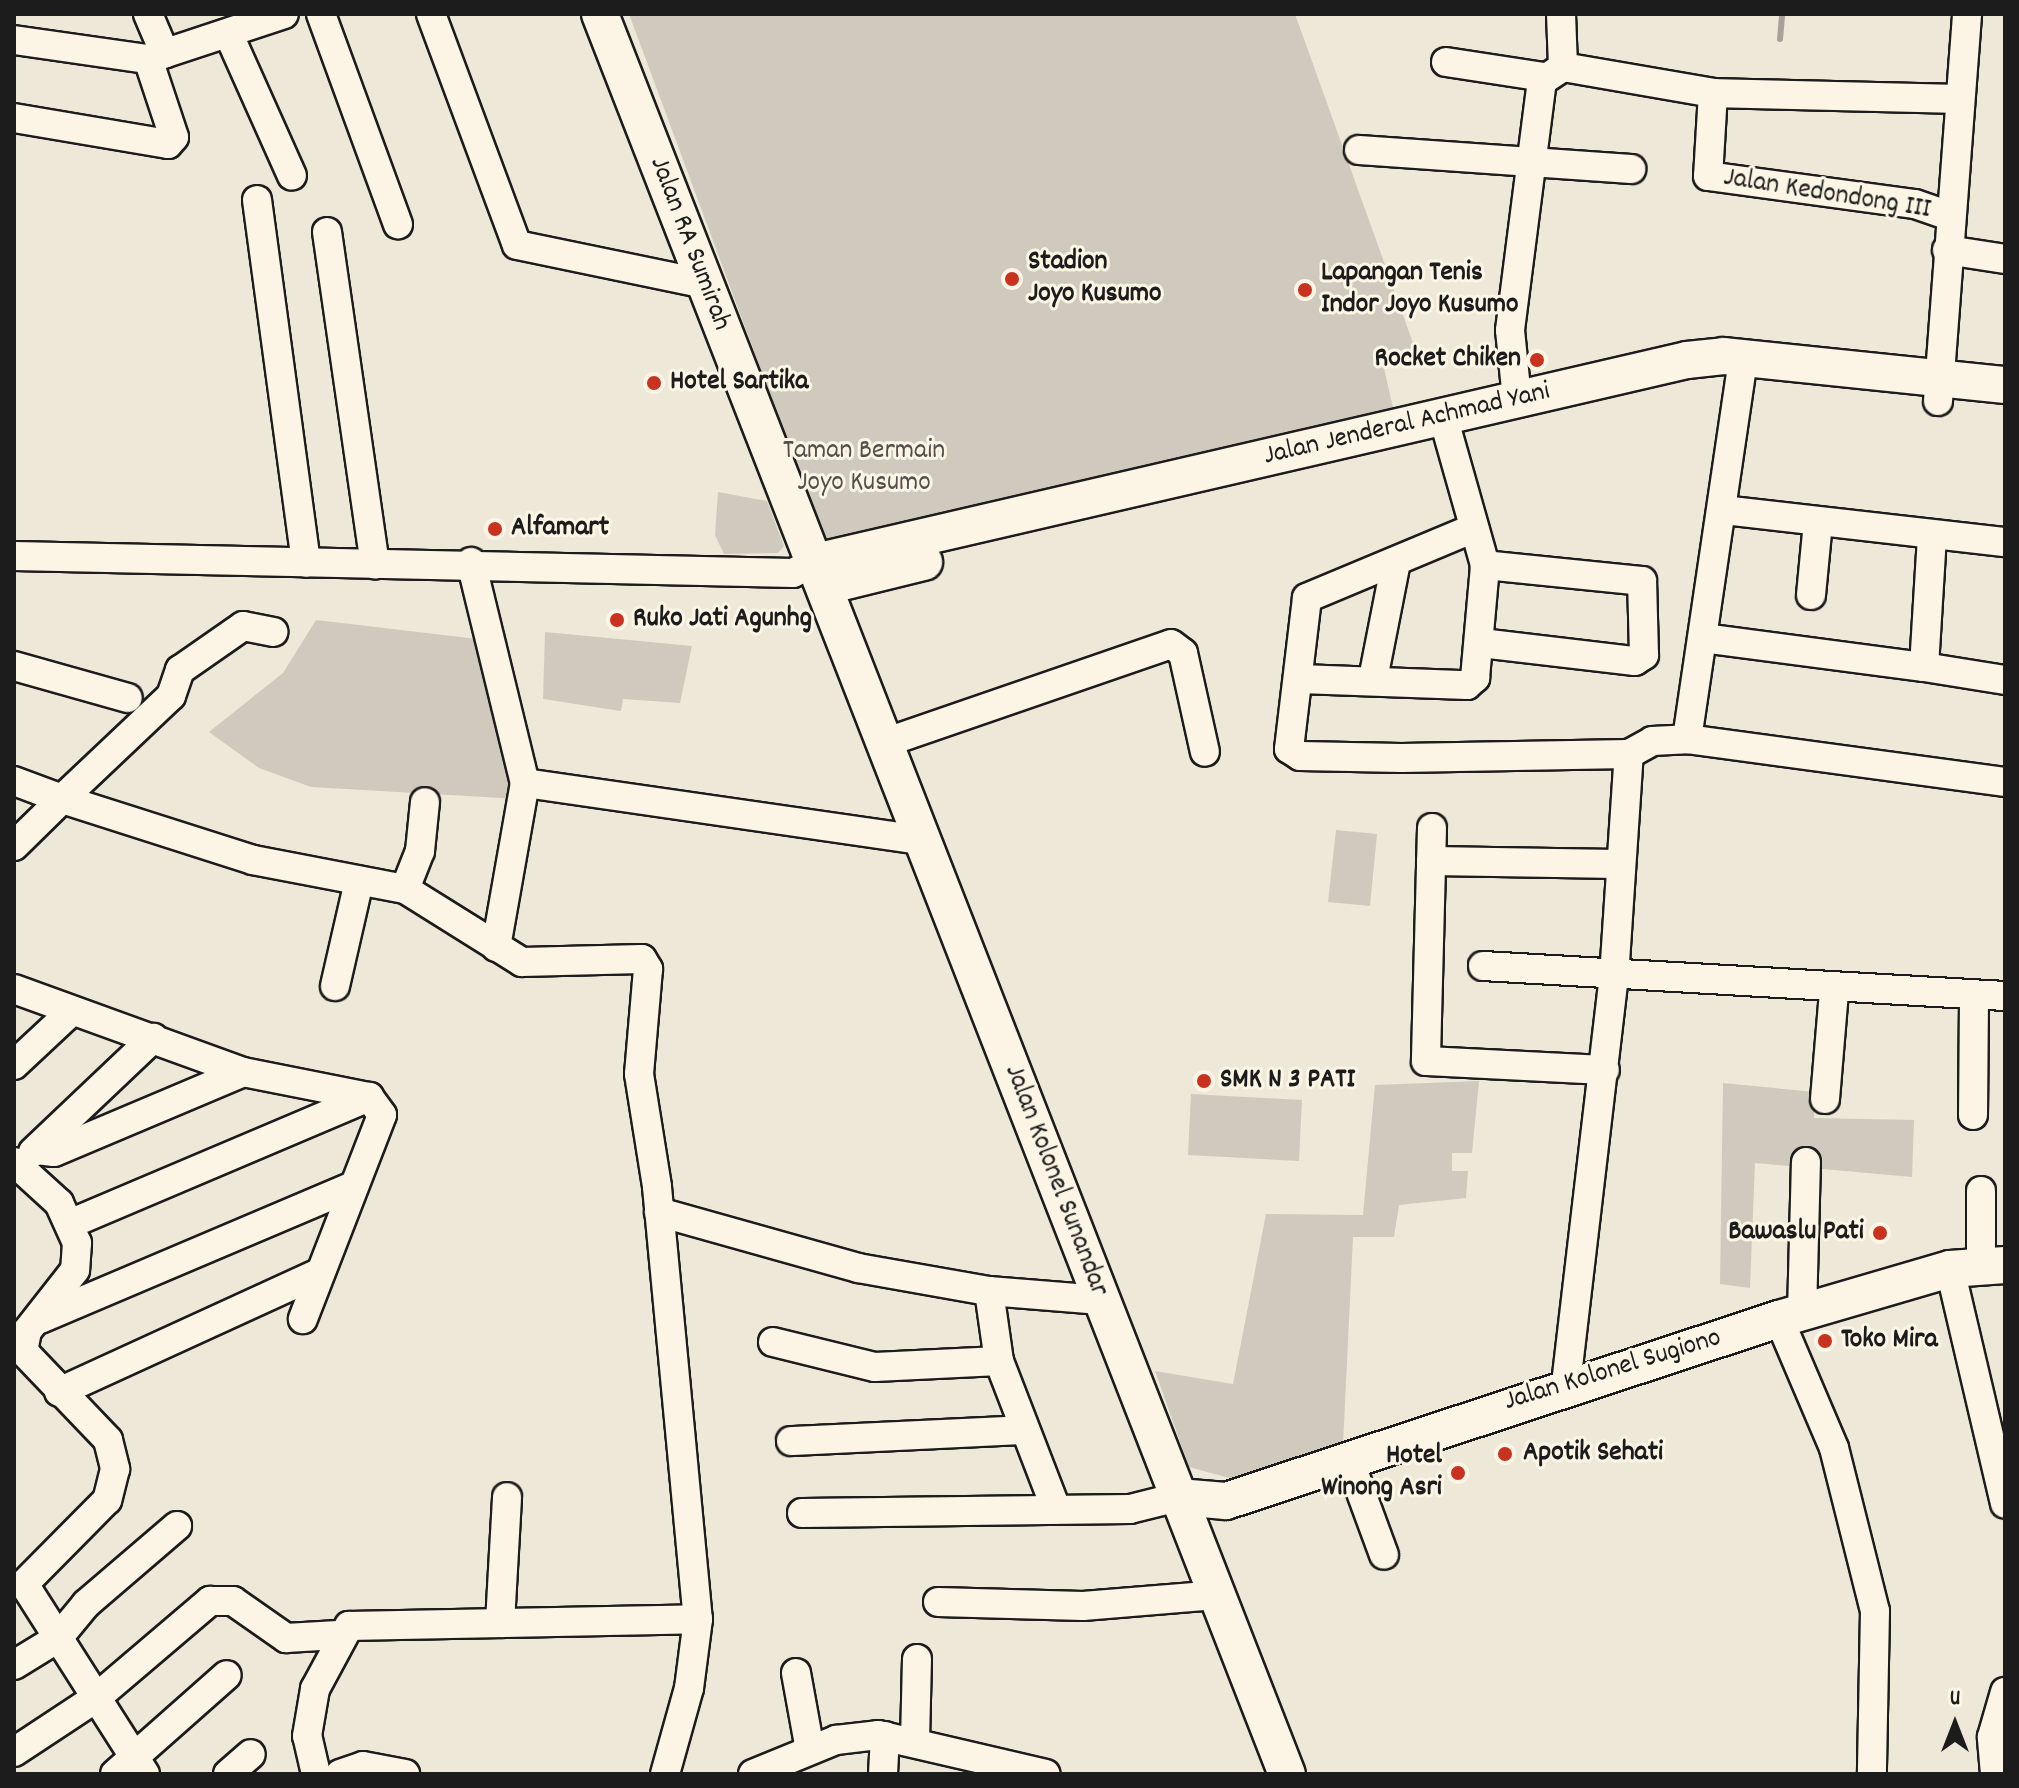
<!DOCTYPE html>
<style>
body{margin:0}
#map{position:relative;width:2019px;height:1788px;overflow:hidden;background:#eee8d9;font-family:Dekko,sans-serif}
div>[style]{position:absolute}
.green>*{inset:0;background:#cfcabd}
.stream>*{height:6px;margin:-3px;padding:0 3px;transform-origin:3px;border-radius:3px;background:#a7a299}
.roads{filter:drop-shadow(2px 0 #1c1c1c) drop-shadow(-2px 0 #1c1c1c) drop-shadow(0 2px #1c1c1c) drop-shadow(0 -2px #1c1c1c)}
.minor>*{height:28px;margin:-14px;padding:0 14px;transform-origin:14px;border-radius:14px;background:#fcf5e5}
.major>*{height:36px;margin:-18px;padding:0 18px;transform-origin:18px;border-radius:18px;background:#fcf5e5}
.dots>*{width:22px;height:22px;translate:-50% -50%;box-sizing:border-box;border:4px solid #fcf5e5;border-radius:50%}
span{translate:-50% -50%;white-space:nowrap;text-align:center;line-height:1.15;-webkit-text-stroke:6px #fcf5e5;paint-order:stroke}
.street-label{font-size:28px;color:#1c1c1c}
.poi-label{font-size:28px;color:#1c1c1c;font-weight:700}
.left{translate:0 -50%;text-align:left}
.right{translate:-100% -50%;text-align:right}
.park-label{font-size:28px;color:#52504c}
.frame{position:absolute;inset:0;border:16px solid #1c1c1c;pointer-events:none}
.north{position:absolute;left:1915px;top:1684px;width:80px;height:80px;-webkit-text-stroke:6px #fcf5e5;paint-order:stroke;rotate:0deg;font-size:22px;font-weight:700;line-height:32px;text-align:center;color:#1c1c1c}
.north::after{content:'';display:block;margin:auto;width:28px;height:36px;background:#1c1c1c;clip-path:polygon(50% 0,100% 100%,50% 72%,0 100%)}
</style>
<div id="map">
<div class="green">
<div style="clip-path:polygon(629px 14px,1295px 14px,1417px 354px,1381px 355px,1393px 408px,824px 540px)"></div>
<div style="clip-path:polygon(718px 492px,767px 501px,784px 546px,778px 553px,724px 554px,715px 535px)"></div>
<div style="clip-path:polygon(316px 620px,486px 640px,518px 799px,311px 787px,259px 768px,209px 732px,283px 673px)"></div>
<div style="clip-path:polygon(545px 632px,692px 646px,680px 703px,623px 699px,621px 711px,543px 699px)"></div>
<div style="clip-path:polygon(1336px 830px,1377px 834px,1370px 906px,1328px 902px)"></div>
<div style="clip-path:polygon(1479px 1081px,1472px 1153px,1452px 1153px,1452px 1171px,1468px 1171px,1466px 1198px,1399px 1205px,1394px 1237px,1353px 1237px,1343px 1445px,1233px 1479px,1189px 1467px,1155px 1371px,1233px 1384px,1266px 1214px,1363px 1215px,1375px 1085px)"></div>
<div style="clip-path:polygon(1723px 1083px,1815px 1092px,1814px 1118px,1914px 1120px,1912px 1177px,1755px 1163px,1750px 1288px,1720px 1284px)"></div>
<div style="clip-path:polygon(1191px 1094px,1302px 1100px,1299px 1161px,1188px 1155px)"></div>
</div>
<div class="stream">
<div style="left:1780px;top:39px;width:25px;rotate:-85deg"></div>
</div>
<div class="roads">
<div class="minor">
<div style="left:148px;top:14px;width:43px;rotate:67deg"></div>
<div style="left:321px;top:14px;width:224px;rotate:69.9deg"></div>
<div style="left:431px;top:14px;width:246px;rotate:69.6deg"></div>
<div style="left:517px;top:245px;width:192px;rotate:11.7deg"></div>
<div style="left:1561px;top:14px;width:53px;rotate:87.8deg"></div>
<div style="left:1563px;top:67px;width:152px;rotate:9.8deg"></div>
<div style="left:1713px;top:93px;width:83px;rotate:93.4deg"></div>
<div style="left:1708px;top:176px;width:209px;rotate:7.7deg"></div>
<div style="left:1915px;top:204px;width:36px;rotate:19deg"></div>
<div style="left:229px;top:35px;width:154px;rotate:65.9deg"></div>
<div style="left:14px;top:40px;width:135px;rotate:8.1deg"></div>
<div style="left:148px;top:59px;width:143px;rotate:-18.3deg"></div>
<div style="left:1446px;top:62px;width:99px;rotate:8.7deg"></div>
<div style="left:1713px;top:93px;width:244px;rotate:1.4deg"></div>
<div style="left:14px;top:118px;width:156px;rotate:9.6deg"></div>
<div style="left:168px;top:144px;width:9px;rotate:-49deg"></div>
<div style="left:174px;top:137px;width:82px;rotate:-108.4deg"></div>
<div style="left:1359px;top:150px;width:273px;rotate:4deg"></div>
<div style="left:257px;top:200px;width:366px;rotate:82.3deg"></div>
<div style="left:327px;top:232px;width:336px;rotate:81.8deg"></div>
<div style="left:1947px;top:250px;width:59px;rotate:8.8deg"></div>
<div style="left:1517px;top:399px;width:69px;rotate:-95.8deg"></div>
<div style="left:1510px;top:330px;width:251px;rotate:-82.7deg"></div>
<div style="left:1542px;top:81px;width:25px;rotate:-34deg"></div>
<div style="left:1938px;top:401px;width:388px;rotate:-85.7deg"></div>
<div style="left:1723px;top:510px;width:284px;rotate:6.5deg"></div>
<div style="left:1474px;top:528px;width:181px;rotate:157.3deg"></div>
<div style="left:1307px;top:598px;width:152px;rotate:96.8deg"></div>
<div style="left:1289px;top:749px;width:13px;rotate:32deg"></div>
<div style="left:1300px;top:756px;width:101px;rotate:1.1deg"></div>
<div style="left:1401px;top:758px;width:228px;rotate:-1deg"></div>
<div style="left:14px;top:556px;width:779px;rotate:1.25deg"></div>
<div style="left:793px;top:573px;width:25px;rotate:-27deg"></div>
<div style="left:471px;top:562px;width:228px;rotate:76.3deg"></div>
<div style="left:525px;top:783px;width:402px;rotate:8.2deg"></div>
<div style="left:1811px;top:595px;width:73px;rotate:-84.5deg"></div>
<div style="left:1703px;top:638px;width:223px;rotate:7.5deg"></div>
<div style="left:1924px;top:667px;width:131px;rotate:-86.5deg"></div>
<div style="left:1481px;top:643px;width:155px;rotate:6.7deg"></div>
<div style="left:1635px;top:661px;width:11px;rotate:-34deg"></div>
<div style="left:1644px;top:655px;width:74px;rotate:-91.5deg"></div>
<div style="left:1642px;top:581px;width:158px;rotate:-174.2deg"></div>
<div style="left:14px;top:666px;width:118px;rotate:15.7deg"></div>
<div style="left:1924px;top:667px;width:82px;rotate:9.1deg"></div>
<div style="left:1300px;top:679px;width:167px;rotate:2.1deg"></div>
<div style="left:1467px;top:685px;width:11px;rotate:-41deg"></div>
<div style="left:1475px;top:678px;width:113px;rotate:-84.9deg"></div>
<div style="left:1485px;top:565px;width:154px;rotate:-105.8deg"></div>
<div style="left:1373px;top:679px;width:119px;rotate:-78.9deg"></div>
<div style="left:1687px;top:739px;width:385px;rotate:-81.6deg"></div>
<div style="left:887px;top:742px;width:300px;rotate:-19deg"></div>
<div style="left:1171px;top:644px;width:15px;rotate:37deg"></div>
<div style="left:1183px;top:653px;width:101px;rotate:77.5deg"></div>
<div style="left:14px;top:781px;width:51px;rotate:20.6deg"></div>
<div style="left:62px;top:799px;width:67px;rotate:135.6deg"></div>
<div style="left:62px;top:799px;width:201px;rotate:17.7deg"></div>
<div style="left:253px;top:860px;width:155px;rotate:10.8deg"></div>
<div style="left:405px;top:889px;width:138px;rotate:32deg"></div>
<div style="left:522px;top:962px;width:120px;rotate:-1.4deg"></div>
<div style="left:642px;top:959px;width:12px;rotate:59deg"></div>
<div style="left:648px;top:969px;width:105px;rotate:94.9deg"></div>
<div style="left:639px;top:1074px;width:114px;rotate:80.9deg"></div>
<div style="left:657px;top:1187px;width:434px;rotate:84.6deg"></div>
<div style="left:698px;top:1619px;width:70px;rotate:97.4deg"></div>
<div style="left:689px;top:1688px;width:89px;rotate:105.6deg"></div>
<div style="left:62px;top:799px;width:150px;rotate:-43.4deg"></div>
<div style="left:171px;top:696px;width:28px;rotate:-71deg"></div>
<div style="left:180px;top:670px;width:77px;rotate:-34.9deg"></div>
<div style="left:243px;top:626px;width:31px;rotate:11deg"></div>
<div style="left:1432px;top:828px;width:233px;rotate:91.5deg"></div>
<div style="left:1426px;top:1061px;width:179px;rotate:2.9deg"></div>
<div style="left:1431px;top:861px;width:188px;rotate:0.9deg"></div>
<div style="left:405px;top:889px;width:41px;rotate:-68.5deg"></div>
<div style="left:420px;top:851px;width:49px;rotate:-84.2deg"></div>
<div style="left:496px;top:947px;width:167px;rotate:-80deg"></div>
<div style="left:1483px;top:966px;width:523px;rotate:3.29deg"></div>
<div style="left:335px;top:986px;width:108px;rotate:-77.1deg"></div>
<div style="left:14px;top:989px;width:244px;rotate:19.9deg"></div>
<div style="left:243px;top:1072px;width:128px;rotate:11.2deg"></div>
<div style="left:369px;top:1097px;width:22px;rotate:54deg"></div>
<div style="left:382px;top:1115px;width:219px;rotate:111.2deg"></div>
<div style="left:14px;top:1065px;width:79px;rotate:-43deg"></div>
<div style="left:1825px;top:1099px;width:108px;rotate:-85.2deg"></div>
<div style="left:1973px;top:1115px;width:120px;rotate:-89.5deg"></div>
<div style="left:37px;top:1150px;width:17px;rotate:7deg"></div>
<div style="left:54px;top:1152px;width:205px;rotate:-22.9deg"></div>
<div style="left:33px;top:1152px;width:166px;rotate:-43.5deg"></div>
<div style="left:14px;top:1162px;width:61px;rotate:42.3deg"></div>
<div style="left:59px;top:1203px;width:44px;rotate:65.8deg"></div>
<div style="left:77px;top:1243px;width:27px;rotate:94deg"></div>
<div style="left:75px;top:1270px;width:78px;rotate:128.2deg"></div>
<div style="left:27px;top:1331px;width:20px;rotate:101deg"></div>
<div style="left:23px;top:1351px;width:123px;rotate:46.3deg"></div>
<div style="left:108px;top:1440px;width:30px;rotate:76deg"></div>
<div style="left:115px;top:1469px;width:32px;rotate:104deg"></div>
<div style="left:107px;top:1500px;width:118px;rotate:134.7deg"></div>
<div style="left:24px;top:1584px;width:225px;rotate:57.5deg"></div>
<div style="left:659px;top:1212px;width:207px;rotate:15.7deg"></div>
<div style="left:858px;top:1268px;width:133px;rotate:10deg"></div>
<div style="left:989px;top:1291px;width:112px;rotate:4.6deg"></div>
<div style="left:72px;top:1223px;width:323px;rotate:-23deg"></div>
<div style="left:1981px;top:1264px;width:73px;rotate:-90deg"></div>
<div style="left:1950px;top:1269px;width:241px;rotate:76.8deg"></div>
<div style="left:989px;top:1291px;width:71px;rotate:81.9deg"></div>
<div style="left:999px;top:1361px;width:159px;rotate:68.9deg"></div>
<div style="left:1802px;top:1313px;width:151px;rotate:-88.5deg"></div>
<div style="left:40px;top:1319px;width:341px;rotate:-23deg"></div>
<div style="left:1779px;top:1319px;width:140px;rotate:66.9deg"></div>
<div style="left:1834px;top:1448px;width:168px;rotate:75.9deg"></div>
<div style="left:1875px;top:1611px;width:163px;rotate:91.1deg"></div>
<div style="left:773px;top:1342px;width:105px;rotate:13.8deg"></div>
<div style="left:875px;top:1367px;width:124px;rotate:-2.8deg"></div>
<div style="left:1566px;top:1384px;width:410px;rotate:-83.3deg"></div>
<div style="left:1614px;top:977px;width:224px;rotate:-86.2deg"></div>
<div style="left:1629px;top:754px;width:26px;rotate:-29deg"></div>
<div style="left:1652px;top:741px;width:35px;rotate:-3deg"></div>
<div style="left:1687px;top:739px;width:321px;rotate:7.7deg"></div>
<div style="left:59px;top:1392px;width:284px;rotate:-24.6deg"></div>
<div style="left:791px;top:1441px;width:233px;rotate:-2.7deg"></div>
<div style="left:1348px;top:1457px;width:104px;rotate:69.8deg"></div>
<div style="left:802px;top:1513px;width:328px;rotate:-0.7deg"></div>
<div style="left:1130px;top:1509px;width:49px;rotate:-14deg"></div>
<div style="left:938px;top:1602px;width:145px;rotate:1.6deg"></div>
<div style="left:1083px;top:1606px;width:133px;rotate:-4.7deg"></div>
<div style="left:500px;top:1623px;width:126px;rotate:-86.8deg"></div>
<div style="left:14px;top:1665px;width:52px;rotate:-31.5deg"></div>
<div style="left:58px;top:1638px;width:44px;rotate:-50.5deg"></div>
<div style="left:86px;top:1604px;width:120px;rotate:-40.6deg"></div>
<div style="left:796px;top:1673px;width:78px;rotate:79.7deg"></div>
<div style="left:915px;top:1741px;width:82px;rotate:-88.6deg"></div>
<div style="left:14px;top:1752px;width:98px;rotate:-33.4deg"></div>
<div style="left:96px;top:1698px;width:150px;rotate:-40.4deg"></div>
<div style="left:210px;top:1601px;width:23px"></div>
<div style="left:233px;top:1601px;width:65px;rotate:34.9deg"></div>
<div style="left:286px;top:1638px;width:52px;rotate:-3.3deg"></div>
<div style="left:115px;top:1774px;width:149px;rotate:-41.5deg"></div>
<div style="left:228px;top:1774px;width:30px;rotate:-41deg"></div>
<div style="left:316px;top:1774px;width:39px;rotate:-103deg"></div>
<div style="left:307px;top:1736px;width:48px;rotate:-80.3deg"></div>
<div style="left:315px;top:1689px;width:72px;rotate:-61.6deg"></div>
<div style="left:349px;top:1626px;width:349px;rotate:-1.1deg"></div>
<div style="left:340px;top:1774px;width:24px;rotate:-19deg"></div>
<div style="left:363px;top:1766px;width:43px;rotate:10.8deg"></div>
<div style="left:753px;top:1774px;width:90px;rotate:-22.3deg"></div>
<div style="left:836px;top:1740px;width:42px;rotate:-6.8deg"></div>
<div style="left:878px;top:1735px;width:172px;rotate:13.1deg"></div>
<div style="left:883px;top:1774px;width:38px;rotate:-87deg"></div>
<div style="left:1995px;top:1774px;width:37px;rotate:-95deg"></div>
<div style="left:1992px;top:1737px;width:47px;rotate:-73.9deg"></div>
</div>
<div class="major">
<div style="left:600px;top:14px;width:1889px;rotate:68.68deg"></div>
<div style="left:815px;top:562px;width:895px;rotate:-13.04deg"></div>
<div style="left:1687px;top:360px;width:37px;rotate:-6deg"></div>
<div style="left:1724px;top:356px;width:282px;rotate:5.9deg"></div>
<div style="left:826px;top:586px;width:101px;rotate:-13.8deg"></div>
<div style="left:1178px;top:1497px;width:48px;rotate:4.8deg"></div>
<div style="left:1226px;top:1501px;width:582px;rotate:-18.22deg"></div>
<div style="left:1779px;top:1319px;width:178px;rotate:-16.3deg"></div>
<div style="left:1950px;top:1269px;width:55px;rotate:-4.2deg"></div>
</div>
</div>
<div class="dots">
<div style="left:1012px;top:279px;background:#c8321e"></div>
<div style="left:1305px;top:290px;background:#c8321e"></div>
<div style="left:1537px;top:360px;background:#c8321e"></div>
<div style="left:654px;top:383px;background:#c8321e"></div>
<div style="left:495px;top:529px;background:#c8321e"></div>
<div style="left:617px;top:620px;background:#c8321e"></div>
<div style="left:1204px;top:1081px;background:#c8321e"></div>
<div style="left:1880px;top:1233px;background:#c8321e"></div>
<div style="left:1825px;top:1341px;background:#c8321e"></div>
<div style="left:1505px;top:1454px;background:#c8321e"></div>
<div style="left:1458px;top:1473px;background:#c8321e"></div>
</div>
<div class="street-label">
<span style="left:1827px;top:195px;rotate:9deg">Jalan Kedondong III</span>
<span style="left:689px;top:244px;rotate:69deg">Jalan RA Sumirah</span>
<span style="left:1407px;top:425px;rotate:-13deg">Jalan Jenderal Achmad Yani</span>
<span style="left:1055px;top:1181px;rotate:69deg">Jalan Kolonel Sunandar</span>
<span style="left:1613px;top:1371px;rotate:-17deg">Jalan Kolonel Sugiono</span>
</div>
<div class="poi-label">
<span class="left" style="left:1028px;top:279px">Stadion<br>Joyo Kusumo</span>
<span class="left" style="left:1321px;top:290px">Lapangan Tenis<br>Indor Joyo Kusumo</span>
<span class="right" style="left:1521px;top:360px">Rocket Chiken</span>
<span class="left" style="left:670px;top:383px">Hotel Sartika</span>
<span class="left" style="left:511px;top:529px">Alfamart</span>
<span class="left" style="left:633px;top:620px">Ruko Jati Agunhg</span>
<span class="left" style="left:1220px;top:1081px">SMK N 3 PATI</span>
<span class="right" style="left:1864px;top:1233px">Bawaslu Pati</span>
<span class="left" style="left:1841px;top:1341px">Toko Mira</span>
<span class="left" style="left:1523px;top:1454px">Apotik Sehati</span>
<span class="right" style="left:1442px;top:1473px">Hotel<br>Winong Asri</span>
</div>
<div class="park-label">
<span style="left:864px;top:468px">Taman Bermain<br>Joyo Kusumo</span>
</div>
<div class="frame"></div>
<div class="north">U</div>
</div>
